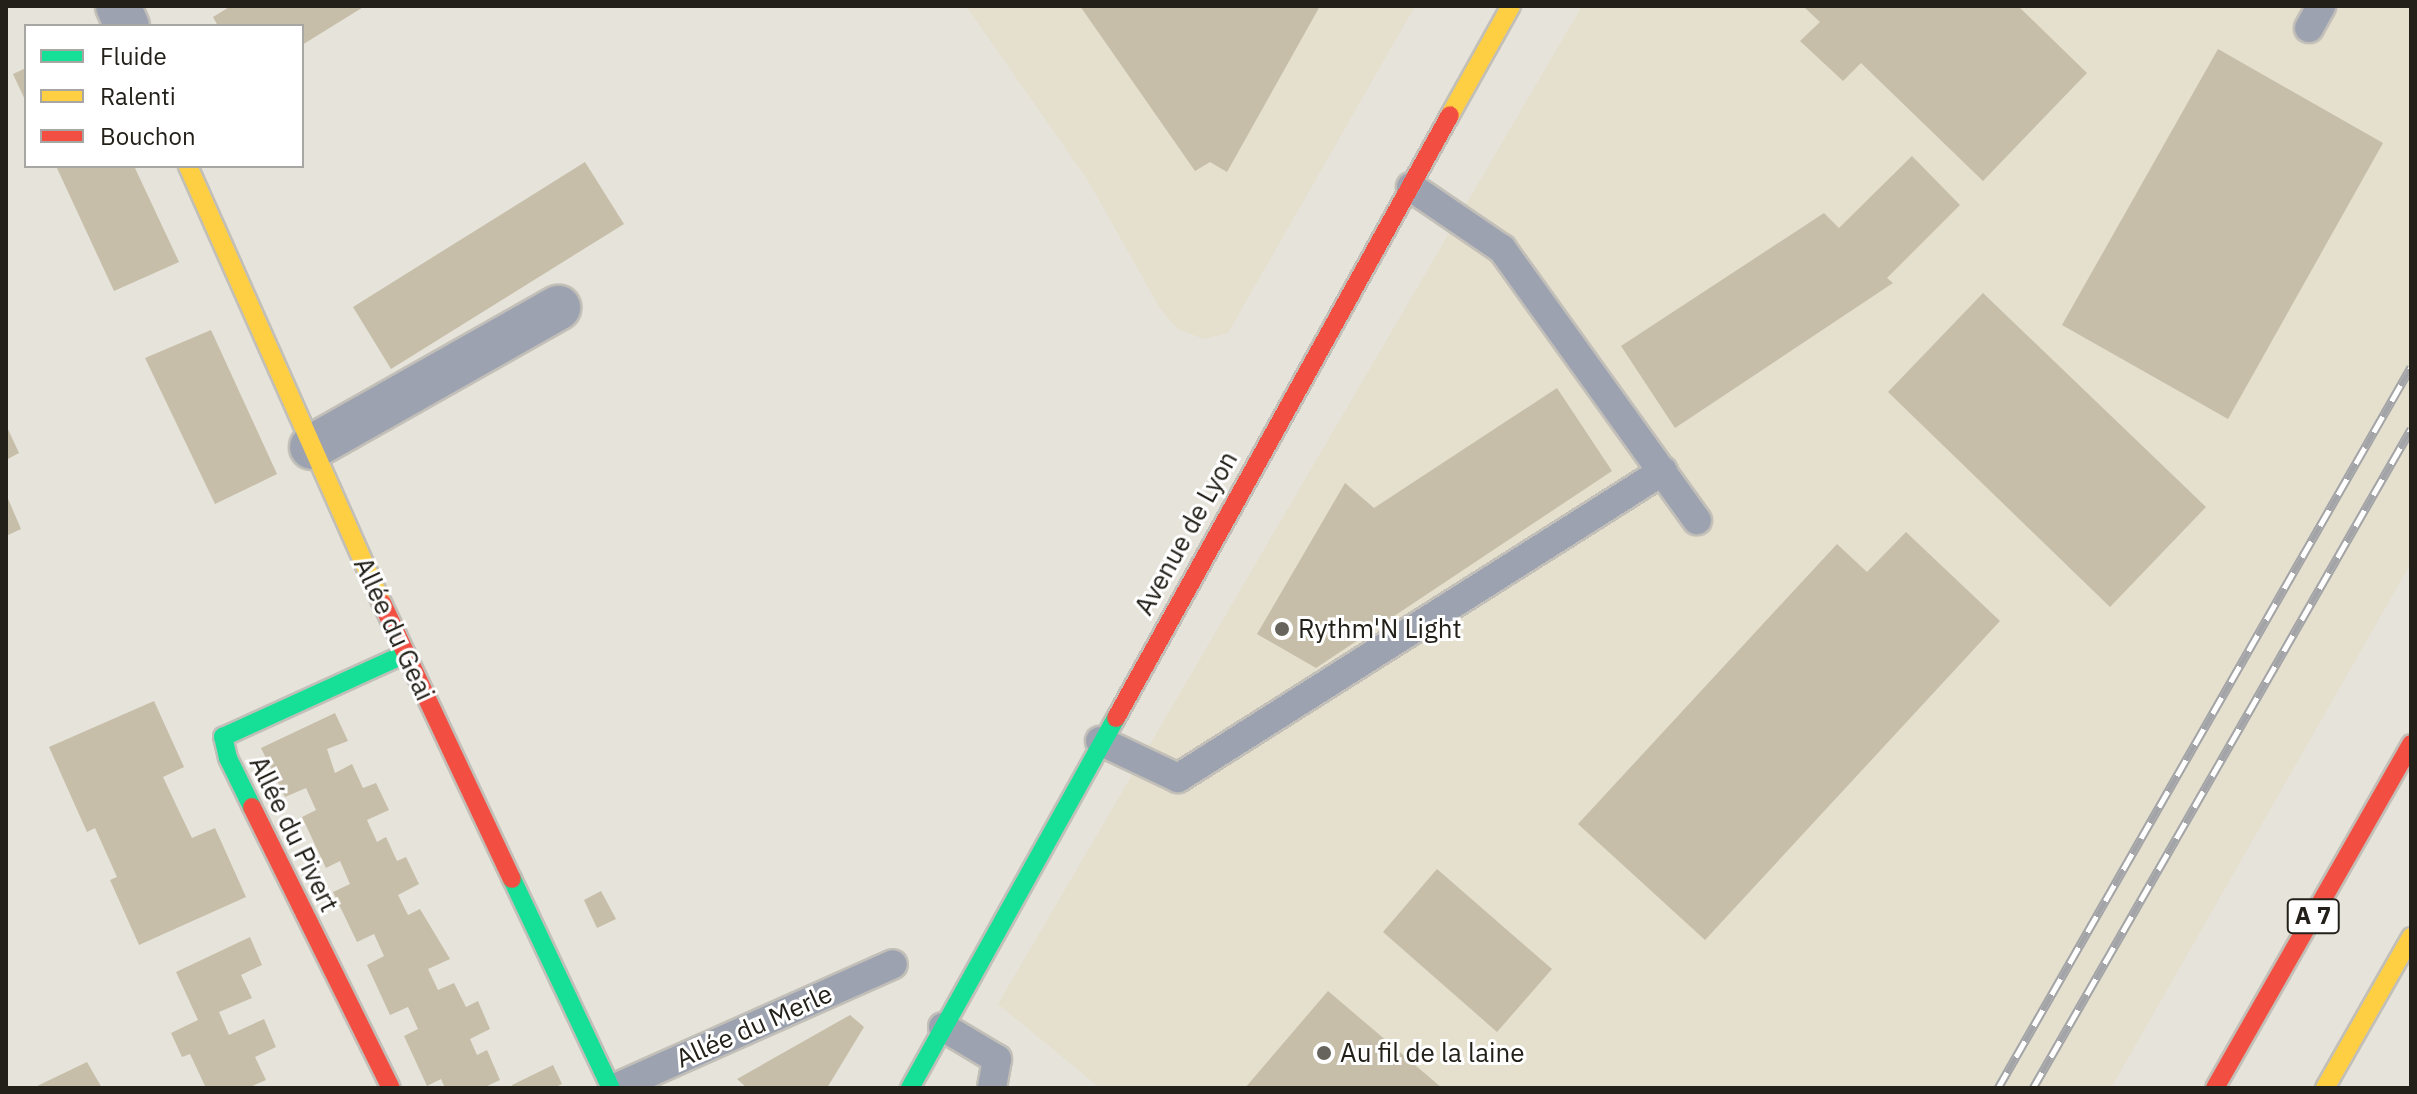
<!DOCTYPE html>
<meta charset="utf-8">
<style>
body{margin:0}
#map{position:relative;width:2417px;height:1094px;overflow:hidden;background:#e6e3da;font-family:"IBM Plex Sans",sans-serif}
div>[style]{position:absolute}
.built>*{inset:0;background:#e5dfcd}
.building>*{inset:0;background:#c6bea8}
.roads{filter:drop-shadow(2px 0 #c2bfb8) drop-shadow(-2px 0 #c2bfb8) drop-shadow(0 2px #c2bfb8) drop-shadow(0 -2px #c2bfb8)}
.lane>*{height:28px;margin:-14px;padding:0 14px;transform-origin:14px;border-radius:14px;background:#9ca2b0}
.street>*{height:44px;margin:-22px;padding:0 22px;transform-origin:22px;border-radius:22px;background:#9ca2b0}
.fast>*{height:18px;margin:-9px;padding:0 9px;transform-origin:9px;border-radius:9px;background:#16e098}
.slow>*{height:18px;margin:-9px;padding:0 9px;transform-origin:9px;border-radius:9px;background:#ffcf43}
.jam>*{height:18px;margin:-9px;padding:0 9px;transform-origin:9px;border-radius:9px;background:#f24e42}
.rail>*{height:9px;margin-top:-4.5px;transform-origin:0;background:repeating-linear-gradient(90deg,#fff 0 18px,#a3a4a7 0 36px);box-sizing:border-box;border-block:2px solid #a3a4a7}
.dots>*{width:22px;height:22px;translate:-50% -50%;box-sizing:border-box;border:4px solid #fff;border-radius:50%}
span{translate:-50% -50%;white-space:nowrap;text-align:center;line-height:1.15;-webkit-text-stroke:6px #fff;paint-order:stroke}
.shield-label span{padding:2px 6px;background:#fff;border:2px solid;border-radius:6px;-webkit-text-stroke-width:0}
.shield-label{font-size:24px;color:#222019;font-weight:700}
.street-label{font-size:26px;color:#222019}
.poi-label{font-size:26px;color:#222019}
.left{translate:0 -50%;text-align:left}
.frame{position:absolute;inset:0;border:8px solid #222019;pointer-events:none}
.legend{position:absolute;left:24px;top:24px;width:280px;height:144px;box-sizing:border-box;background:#fff;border:2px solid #a7a6a3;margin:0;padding:10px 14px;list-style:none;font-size:24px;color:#222019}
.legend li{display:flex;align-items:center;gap:16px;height:40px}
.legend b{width:40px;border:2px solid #a7a6a3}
</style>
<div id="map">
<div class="built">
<div style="clip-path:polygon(966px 6px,1415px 6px,1228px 333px,1204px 339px,1178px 329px,1161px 310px,1087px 179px)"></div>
<div style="clip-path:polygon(1582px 6px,2411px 6px,2411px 563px,2111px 1088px,1100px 1088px,998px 1004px)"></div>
</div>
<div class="building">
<div style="clip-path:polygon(231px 6px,365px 6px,302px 45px,302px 26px,218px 26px,213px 17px)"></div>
<div style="clip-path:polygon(1080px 6px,1320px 6px,1227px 172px,1210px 162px,1195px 171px)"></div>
<div style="clip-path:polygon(1803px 6px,2018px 6px,2087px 73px,1983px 181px,1861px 63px,1843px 81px,1800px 41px,1820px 22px)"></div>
<div style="clip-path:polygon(2218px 49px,2383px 143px,2228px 419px,2062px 325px)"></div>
<div style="clip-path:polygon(26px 68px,26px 102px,13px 74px)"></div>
<div style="clip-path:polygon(1912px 156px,1960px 205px,1887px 278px,1893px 283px,1675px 428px,1621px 346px,1824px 213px,1839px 228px)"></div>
<div style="clip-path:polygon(585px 162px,624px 224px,391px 369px,353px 307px)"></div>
<div style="clip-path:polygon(56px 166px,134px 166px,179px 262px,114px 291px)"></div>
<div style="clip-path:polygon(1983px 293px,2206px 507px,2110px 607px,1888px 392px)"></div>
<div style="clip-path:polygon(211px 330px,277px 474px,215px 504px,145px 358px)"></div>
<div style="clip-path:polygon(1557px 388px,1612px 471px,1316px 668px,1257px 634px,1345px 483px,1374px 508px)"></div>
<div style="clip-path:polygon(6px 425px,19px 453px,6px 460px)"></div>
<div style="clip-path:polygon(6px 494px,21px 529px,6px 536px)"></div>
<div style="clip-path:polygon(1906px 532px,2000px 621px,1705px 940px,1578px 824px,1837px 544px,1867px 572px)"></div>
<div style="clip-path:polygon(154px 701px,184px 767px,163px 777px,178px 809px,192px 838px,215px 828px,246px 897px,139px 945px,110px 880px,117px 877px,95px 828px,87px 832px,49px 747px)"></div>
<div style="clip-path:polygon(335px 713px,348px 741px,327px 749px,335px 773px,352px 764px,363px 788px,376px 783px,389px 810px,367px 820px,377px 842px,386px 837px,397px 861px,406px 857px,419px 884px,398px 895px,408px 915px,420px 909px,450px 959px,428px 969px,438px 990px,454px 983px,466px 1007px,478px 1001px,490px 1029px,470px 1039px,477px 1055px,487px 1050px,500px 1080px,483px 1088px,445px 1088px,441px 1079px,427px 1086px,404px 1036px,418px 1029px,408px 1007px,390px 1015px,367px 965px,384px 956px,374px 934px,357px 942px,333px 892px,350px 884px,340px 861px,326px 868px,302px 817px,316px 810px,306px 788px,285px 797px,261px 748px)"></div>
<div style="clip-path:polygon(1437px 869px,1552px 969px,1497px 1032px,1383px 932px)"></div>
<div style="clip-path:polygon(601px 891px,616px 919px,597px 928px,584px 900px)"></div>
<div style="clip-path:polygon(250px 937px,262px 965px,241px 975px,252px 998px,219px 1012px,229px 1035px,264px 1019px,276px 1047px,255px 1057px,266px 1080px,248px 1088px,206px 1088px,190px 1054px,182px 1057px,171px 1033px,198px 1020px,176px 972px)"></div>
<div style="clip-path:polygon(1328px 991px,1442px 1088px,1245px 1088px)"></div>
<div style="clip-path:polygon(850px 1015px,864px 1027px,827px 1088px,747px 1088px,737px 1079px)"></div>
<div style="clip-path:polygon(87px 1062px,102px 1088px,33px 1088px)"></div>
<div style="clip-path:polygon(553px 1065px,562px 1084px,554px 1088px,513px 1088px,512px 1085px)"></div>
</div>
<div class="roads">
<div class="lane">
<div style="left:2309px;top:28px;width:25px;rotate:-61deg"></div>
<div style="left:1411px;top:187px;width:110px;rotate:34.3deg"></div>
<div style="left:1502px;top:249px;width:334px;rotate:54.3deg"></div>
<div style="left:1100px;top:741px;width:86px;rotate:25.4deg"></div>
<div style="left:1178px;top:778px;width:574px;rotate:-32.33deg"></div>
<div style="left:943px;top:1027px;width:63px;rotate:30.7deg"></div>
<div style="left:997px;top:1059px;width:29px;rotate:100deg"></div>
<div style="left:615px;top:1088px;width:304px;rotate:-24deg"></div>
</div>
<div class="street">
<div style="left:118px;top:6px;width:22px;rotate:66deg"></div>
<div style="left:312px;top:447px;width:283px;rotate:-29.5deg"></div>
</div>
<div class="fast">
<div style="left:252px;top:807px;width:55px;rotate:-116.1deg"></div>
<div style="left:228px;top:758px;width:22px;rotate:-103deg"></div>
<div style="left:223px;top:737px;width:200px;rotate:-24.5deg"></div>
<div style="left:512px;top:879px;width:231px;rotate:64.7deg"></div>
<div style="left:910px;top:1088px;width:423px;rotate:-60.9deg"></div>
</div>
<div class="slow">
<div style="left:1450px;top:115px;width:125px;rotate:-60.8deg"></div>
<div style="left:188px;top:166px;width:478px;rotate:66.1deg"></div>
<div style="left:2325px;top:1088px;width:174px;rotate:-60.3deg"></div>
</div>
<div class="jam">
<div style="left:382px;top:603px;width:305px;rotate:64.8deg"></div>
<div style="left:1116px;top:718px;width:689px;rotate:-61.02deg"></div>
<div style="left:252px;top:807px;width:313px;rotate:63.7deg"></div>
<div style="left:2215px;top:1088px;width:396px;rotate:-60.3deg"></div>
</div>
</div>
<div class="rail">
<div style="left:1998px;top:1088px;width:831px;rotate:-60.2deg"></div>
<div style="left:2033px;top:1088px;width:760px;rotate:-60.16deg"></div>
</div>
<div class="dots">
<div style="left:1282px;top:629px;background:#67645d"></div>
<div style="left:1324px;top:1053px;background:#67645d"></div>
</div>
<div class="shield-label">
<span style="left:2313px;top:916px">A 7</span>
</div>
<div class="street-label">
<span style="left:1186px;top:533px;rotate:-61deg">Avenue de Lyon</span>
<span style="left:394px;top:629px;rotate:65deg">Allée du Geai</span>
<span style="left:294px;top:834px;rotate:64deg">Allée du Pivert</span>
<span style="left:754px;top:1026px;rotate:-24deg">Allée du Merle</span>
</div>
<div class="poi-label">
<span class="left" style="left:1298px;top:629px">Rythm'N Light</span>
<span class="left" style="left:1340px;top:1053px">Au fil de la laine</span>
</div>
<div class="frame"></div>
<ul class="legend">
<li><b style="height:10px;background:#16e098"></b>Fluide</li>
<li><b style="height:10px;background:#ffcf43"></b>Ralenti</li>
<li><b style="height:10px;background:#f24e42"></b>Bouchon</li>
</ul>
</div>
